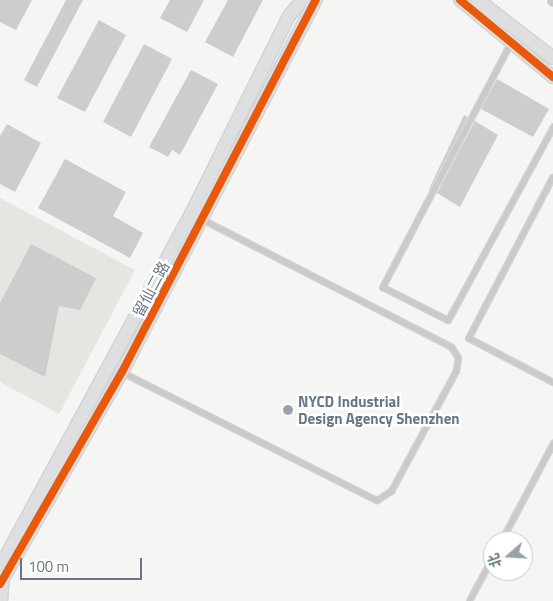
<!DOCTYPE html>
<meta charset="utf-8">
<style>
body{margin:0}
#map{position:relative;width:553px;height:601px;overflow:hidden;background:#f5f5f4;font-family:"Titillium Web","Noto Sans SC",sans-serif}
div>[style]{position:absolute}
.green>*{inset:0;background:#e4e7e1}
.building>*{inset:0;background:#cccece}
.roads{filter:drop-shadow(1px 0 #d2d3d4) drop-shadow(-1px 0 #d2d3d4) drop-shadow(0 1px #d2d3d4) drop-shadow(0 -1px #d2d3d4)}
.lane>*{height:4.5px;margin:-2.25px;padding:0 2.25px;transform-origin:2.25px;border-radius:2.25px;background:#cacacb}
.street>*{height:9px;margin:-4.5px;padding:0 4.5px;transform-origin:4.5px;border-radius:4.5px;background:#cacacb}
.secondary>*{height:12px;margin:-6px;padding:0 6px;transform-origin:6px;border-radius:6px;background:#dedfe0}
.cycleway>*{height:8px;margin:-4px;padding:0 4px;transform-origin:4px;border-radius:4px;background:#e8590c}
.dots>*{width:14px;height:14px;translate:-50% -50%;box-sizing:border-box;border:2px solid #fff;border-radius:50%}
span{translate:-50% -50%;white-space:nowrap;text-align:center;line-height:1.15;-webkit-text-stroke:5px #fff;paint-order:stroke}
.street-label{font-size:15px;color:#657784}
.poi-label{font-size:15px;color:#657784;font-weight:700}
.left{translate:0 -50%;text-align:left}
.north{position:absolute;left:483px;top:531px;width:50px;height:50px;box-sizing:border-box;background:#fff;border:1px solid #c1c9ce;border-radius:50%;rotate:251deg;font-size:14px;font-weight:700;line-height:20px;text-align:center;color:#657784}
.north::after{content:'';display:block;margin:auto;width:18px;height:22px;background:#97a3ab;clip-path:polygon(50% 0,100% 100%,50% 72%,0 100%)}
.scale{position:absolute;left:20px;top:558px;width:122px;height:22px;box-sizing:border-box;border:2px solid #657784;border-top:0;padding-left:6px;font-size:15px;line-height:18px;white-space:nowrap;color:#657784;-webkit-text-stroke:4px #fff;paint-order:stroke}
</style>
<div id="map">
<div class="green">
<div style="clip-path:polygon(0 198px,135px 270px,59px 414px,0 382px)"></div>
</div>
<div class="building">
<div style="clip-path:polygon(0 0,32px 0,16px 30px,0 22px)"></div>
<div style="clip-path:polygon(66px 0,83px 0,37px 87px,24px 80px)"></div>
<div style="clip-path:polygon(170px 0,204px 0,187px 32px,160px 18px)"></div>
<div style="clip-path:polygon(228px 0,263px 0,233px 57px,205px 42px)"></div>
<div style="clip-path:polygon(99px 20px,126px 35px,85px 112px,57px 98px)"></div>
<div style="clip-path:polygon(144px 44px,172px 59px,131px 137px,103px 122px)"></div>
<div style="clip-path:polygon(191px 70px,218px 84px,180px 155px,172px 150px,168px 157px,149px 147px)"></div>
<div style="clip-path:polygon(497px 79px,549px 109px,533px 137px,481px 109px)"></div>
<div style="clip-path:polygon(464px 115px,468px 117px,430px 189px,429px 189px)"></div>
<div style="clip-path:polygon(475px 121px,498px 135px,460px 207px,437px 193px)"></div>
<div style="clip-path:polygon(7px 124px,41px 143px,15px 192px,0 184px,0 136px)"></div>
<div style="clip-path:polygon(65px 159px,126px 192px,113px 216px,143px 233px,130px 258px,38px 208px)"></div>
<div style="clip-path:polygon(31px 244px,96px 278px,80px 310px,59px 306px,45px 377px,0 354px,0 303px)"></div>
</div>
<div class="roads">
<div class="lane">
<div style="left:511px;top:43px;width:276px;rotate:117.7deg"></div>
<div style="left:383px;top:287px;width:73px;rotate:26.9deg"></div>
<div style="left:448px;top:320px;width:220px;rotate:-61.5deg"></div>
<div style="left:553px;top:177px;width:182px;rotate:117.6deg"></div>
<div style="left:469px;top:338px;width:95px;rotate:27.6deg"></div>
<div style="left:122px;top:372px;width:285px;rotate:26.7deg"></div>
<div style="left:377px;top:500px;width:17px;rotate:-33deg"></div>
<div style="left:391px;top:491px;width:136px;rotate:-61.6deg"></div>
<div style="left:456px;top:371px;width:13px;rotate:-81deg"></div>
<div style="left:458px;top:358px;width:13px;rotate:-122deg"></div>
<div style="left:451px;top:347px;width:279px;rotate:-152.9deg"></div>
<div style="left:501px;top:541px;width:111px;rotate:-62deg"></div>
<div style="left:469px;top:601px;width:51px;rotate:-61.9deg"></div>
</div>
<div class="street">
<div style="left:552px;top:0;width:1px;rotate:45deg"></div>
</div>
<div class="secondary">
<div style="left:460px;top:0;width:121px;rotate:39.6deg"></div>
<div style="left:478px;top:0;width:95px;rotate:37.7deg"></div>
<div style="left:0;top:567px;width:408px;rotate:-61.6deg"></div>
<div style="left:194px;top:208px;width:214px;rotate:-63.7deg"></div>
<div style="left:289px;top:16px;width:21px;rotate:-51deg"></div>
<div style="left:0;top:584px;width:245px;rotate:-60.1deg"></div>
<div style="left:122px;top:372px;width:420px;rotate:-62.5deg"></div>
<div style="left:1px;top:601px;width:22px;rotate:-85deg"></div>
</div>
</div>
<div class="cycleway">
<div style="left:460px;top:0;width:121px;rotate:39.6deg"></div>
<div style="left:0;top:584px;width:245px;rotate:-60.1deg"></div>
<div style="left:122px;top:372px;width:420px;rotate:-62.5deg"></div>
</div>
<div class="dots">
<div style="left:288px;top:410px;background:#97a3ab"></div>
</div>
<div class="street-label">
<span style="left:151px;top:289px;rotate:-62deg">留仙二路</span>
</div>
<div class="poi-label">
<span class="left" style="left:298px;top:410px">NYCD Industrial<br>Design Agency Shenzhen</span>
</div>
<div class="north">北</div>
<div class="scale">100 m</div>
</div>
